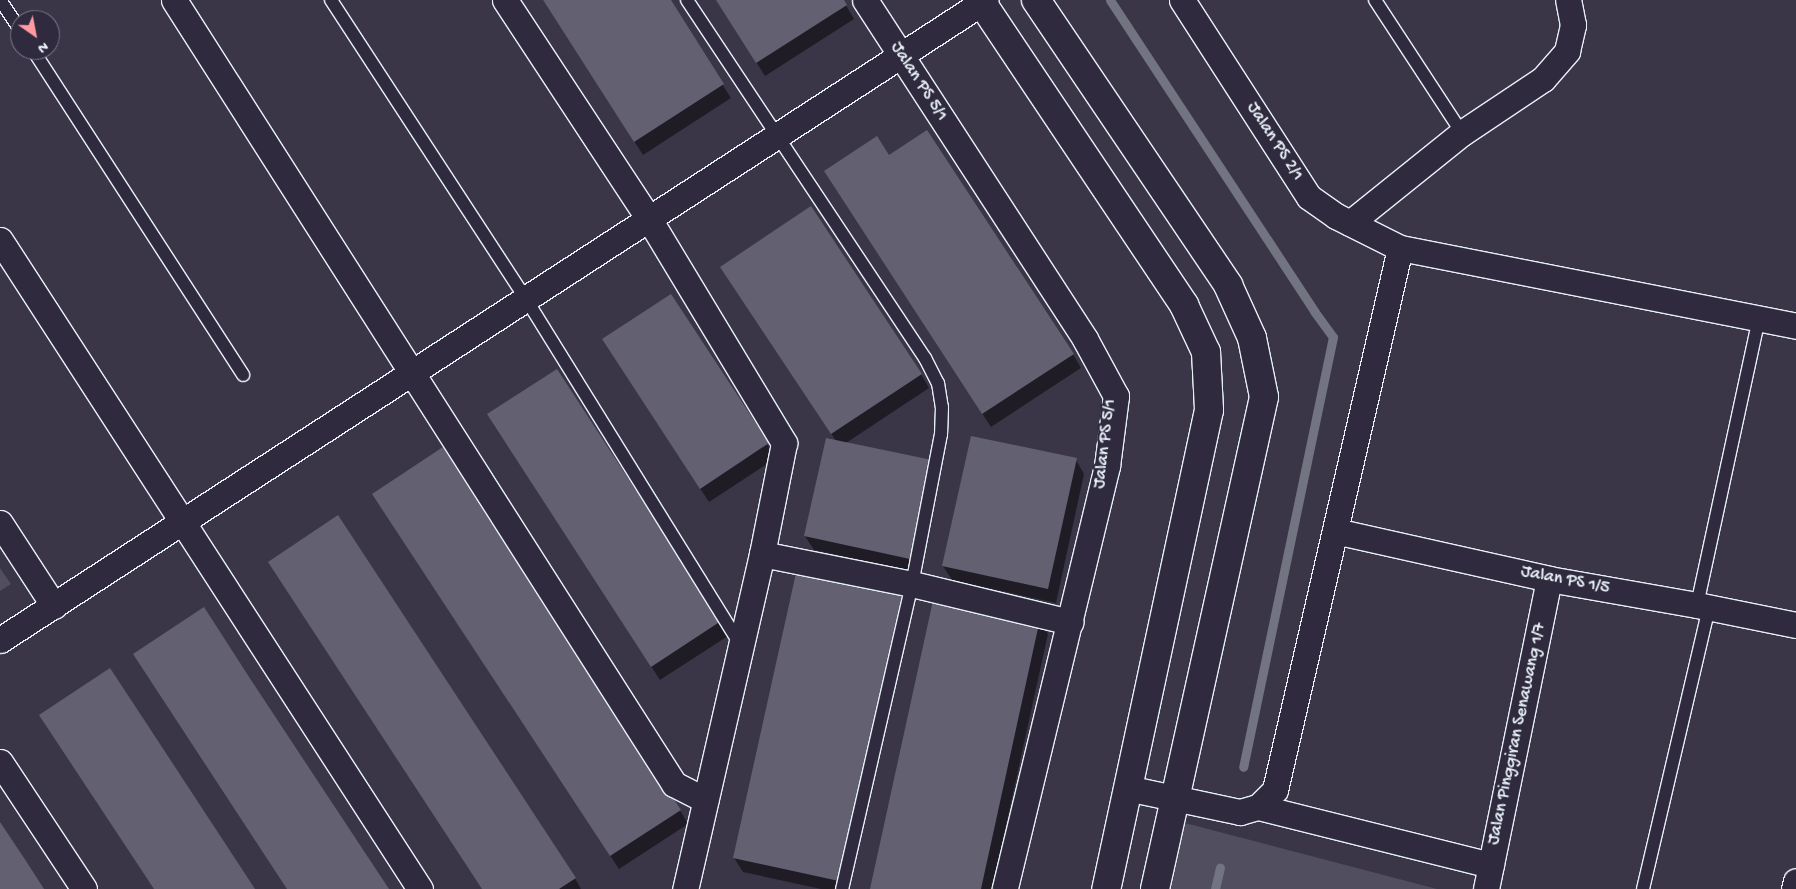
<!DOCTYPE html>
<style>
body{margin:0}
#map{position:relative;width:1796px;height:889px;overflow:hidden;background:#3a3648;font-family:"Gochi Hand",sans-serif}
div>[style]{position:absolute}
.green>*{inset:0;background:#504e5f}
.shadow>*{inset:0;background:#0007}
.stream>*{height:9px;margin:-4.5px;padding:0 4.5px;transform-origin:4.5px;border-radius:4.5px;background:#737482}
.building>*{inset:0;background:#636171}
.roads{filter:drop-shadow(1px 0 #e8f1f8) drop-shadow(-1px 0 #e8f1f8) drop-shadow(0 1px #e8f1f8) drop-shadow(0 -1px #e8f1f8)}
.service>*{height:12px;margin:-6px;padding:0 6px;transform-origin:6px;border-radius:6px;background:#2f2a3d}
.minor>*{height:25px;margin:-12.5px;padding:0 12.5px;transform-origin:12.5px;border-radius:12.5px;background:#2f2a3d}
.tertiary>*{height:28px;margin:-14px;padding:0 14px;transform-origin:14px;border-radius:14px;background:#2f2a3d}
span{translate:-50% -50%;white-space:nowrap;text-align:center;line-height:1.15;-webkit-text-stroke:5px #2f2a3d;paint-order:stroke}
.street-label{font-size:18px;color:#e8f1f8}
.north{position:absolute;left:10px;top:10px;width:50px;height:50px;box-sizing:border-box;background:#2f2a3d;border:1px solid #797a88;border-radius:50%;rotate:147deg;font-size:14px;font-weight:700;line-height:20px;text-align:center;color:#e8f1f8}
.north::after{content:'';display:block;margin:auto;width:18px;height:22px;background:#ff9aa2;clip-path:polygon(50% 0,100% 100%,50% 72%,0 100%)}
</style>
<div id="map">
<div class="green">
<div style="clip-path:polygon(0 568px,11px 584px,0 591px)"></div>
<div style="clip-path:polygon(1185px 823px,1437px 889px,1171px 889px)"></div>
</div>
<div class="shadow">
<div style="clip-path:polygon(543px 0,669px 0,731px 98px,643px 155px)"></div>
<div style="clip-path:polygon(717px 0,843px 0,854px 19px,765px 76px)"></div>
<div style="clip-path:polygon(889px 157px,1073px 354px,1081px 368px,991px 427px,825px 172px)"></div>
<div style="clip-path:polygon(730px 281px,921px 374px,929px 388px,846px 443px,931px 461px,918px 572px,814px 550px,805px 536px,836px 441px)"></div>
<div style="clip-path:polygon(671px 296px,776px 458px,709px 502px,603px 340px)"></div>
<div style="clip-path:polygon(497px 428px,720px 622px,728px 636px,660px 680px)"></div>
<div style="clip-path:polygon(972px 437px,1076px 460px,1084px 474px,1056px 603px,952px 580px,943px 566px)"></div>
<div style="clip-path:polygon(382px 508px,680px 810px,688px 824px,619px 869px)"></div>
<div style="clip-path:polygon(903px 587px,911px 602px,848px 889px,821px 889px,743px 872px,734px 858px)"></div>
<div style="clip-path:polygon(1040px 620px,1048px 634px,992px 889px,871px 889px)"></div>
<div style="clip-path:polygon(575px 878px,581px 889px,483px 889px)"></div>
</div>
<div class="stream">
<div style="left:1110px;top:0;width:372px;rotate:56.7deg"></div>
<div style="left:1314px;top:311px;width:32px;rotate:54deg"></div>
<div style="left:1333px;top:337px;width:439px;rotate:101.8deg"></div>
<div style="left:1215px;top:889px;width:22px;rotate:-77deg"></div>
</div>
<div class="building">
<div style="clip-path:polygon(543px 0,671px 0,724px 84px,634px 142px)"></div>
<div style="clip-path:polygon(716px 0,844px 0,847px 5px,756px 63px)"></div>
<div style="clip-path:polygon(927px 130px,1074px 354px,982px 414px,824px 171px,877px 136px,889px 155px)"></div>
<div style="clip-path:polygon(811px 206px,922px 374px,831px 434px,720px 267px)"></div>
<div style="clip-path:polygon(671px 294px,769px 443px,700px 489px,602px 339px)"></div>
<div style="clip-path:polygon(557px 369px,721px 621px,651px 667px,487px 414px)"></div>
<div style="clip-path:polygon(971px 436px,1077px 458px,1048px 589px,942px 566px)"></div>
<div style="clip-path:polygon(826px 438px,932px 460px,910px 559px,804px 536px)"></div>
<div style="clip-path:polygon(443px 447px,681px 810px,610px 856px,372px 494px)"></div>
<div style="clip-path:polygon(338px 515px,576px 878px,559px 889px,482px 889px,268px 562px)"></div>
<div style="clip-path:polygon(798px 564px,904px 586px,839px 881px,733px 858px)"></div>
<div style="clip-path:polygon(934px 596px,1040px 619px,981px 889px,870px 889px)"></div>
<div style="clip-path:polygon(204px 607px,251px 680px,389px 889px,287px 889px,133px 654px)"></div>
<div style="clip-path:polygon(110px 668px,158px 741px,255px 889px,154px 889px,39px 715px)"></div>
<div style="clip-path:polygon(0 822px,26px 861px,44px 889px,0 889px)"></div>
</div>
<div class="roads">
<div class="service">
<div style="left:0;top:0;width:36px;rotate:56deg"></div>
<div style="left:331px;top:0;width:357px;rotate:56.9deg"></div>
<div style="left:526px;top:299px;width:406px;rotate:58.2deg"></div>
<div style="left:687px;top:0;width:430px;rotate:56.4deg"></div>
<div style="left:925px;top:358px;width:28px;rotate:63deg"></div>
<div style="left:938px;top:383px;width:24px;rotate:81deg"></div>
<div style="left:942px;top:407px;width:27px;rotate:92deg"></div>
<div style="left:941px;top:434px;width:153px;rotate:100.9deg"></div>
<div style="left:912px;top:584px;width:313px;rotate:102.9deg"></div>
<div style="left:1375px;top:0;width:159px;rotate:56.8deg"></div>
<div style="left:33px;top:50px;width:387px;rotate:57.1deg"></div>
<div style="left:1697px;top:605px;width:293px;rotate:-77.8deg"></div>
<div style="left:1643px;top:889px;width:290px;rotate:-76.8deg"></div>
</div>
<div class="minor">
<div style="left:174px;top:0;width:930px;rotate:57.47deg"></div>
<div style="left:674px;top:784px;width:35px;rotate:27deg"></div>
<div style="left:505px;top:0;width:262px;rotate:56.7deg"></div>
<div style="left:649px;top:219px;width:262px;rotate:58.9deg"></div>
<div style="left:784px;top:443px;width:113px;rotate:101.2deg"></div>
<div style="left:762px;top:554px;width:344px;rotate:102.9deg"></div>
<div style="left:865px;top:0;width:404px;rotate:57deg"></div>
<div style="left:1085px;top:339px;width:65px;rotate:61.5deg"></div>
<div style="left:1116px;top:396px;width:71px;rotate:97.3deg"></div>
<div style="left:1107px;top:466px;width:435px;rotate:103.6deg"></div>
<div style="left:1182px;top:0;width:234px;rotate:57.2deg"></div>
<div style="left:1309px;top:197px;width:33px;rotate:35deg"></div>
<div style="left:1336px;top:216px;width:72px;rotate:26.6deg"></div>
<div style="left:1350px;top:223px;width:144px;rotate:-38.8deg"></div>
<div style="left:1462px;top:133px;width:97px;rotate:-33.7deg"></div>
<div style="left:1543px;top:79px;width:37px;rotate:-49deg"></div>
<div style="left:1567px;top:51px;width:27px;rotate:-77deg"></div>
<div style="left:1573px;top:25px;width:25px;rotate:-101deg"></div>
<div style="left:0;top:240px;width:773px;rotate:57.09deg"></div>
<div style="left:0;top:523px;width:99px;rotate:57deg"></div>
<div style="left:1335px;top:531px;width:219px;rotate:12.6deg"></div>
<div style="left:1549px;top:579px;width:150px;rotate:10deg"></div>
<div style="left:1697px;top:605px;width:101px;rotate:11.4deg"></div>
<div style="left:762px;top:554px;width:153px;rotate:11.3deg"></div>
<div style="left:912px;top:584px;width:163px;rotate:13.5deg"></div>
<div style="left:0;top:640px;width:1175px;rotate:-32.99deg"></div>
<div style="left:0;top:762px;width:152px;rotate:56.5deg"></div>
<div style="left:1127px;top:788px;width:116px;rotate:12deg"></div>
<div style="left:1240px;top:812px;width:19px;rotate:-16deg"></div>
<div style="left:1258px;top:807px;width:24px;rotate:-45deg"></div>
<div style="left:1275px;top:790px;width:556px;rotate:-77.01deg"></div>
<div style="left:1400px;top:248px;width:404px;rotate:11.1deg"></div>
<div style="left:1258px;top:807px;width:240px;rotate:14deg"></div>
<div style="left:1486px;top:889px;width:316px;rotate:-78.5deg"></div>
<div style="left:1794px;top:889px;width:8px;rotate:-76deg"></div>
</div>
<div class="tertiary">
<div style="left:980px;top:0;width:367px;rotate:56.2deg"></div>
<div style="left:1184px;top:305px;width:52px;rotate:64.9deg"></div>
<div style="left:1206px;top:352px;width:58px;rotate:87deg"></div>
<div style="left:1209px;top:410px;width:490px;rotate:102.1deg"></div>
<div style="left:1036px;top:0;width:344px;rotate:56deg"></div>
<div style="left:1228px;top:285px;width:58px;rotate:65.6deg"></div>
<div style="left:1252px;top:338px;width:60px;rotate:78.5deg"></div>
<div style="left:1264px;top:397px;width:504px;rotate:102.49deg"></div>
</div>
</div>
<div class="street-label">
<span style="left:918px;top:82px;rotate:57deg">Jalan PS 5/1</span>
<span style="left:1274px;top:142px;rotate:57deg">Jalan PS 2/1</span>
<span style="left:1106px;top:444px;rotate:-83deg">Jalan PS 5/1</span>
<span style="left:1565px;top:581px;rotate:11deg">Jalan PS 1/5</span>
<span style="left:1518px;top:734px;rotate:-78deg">Jalan Pinggiran Senawang 1/7</span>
</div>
<div class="north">N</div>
</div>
